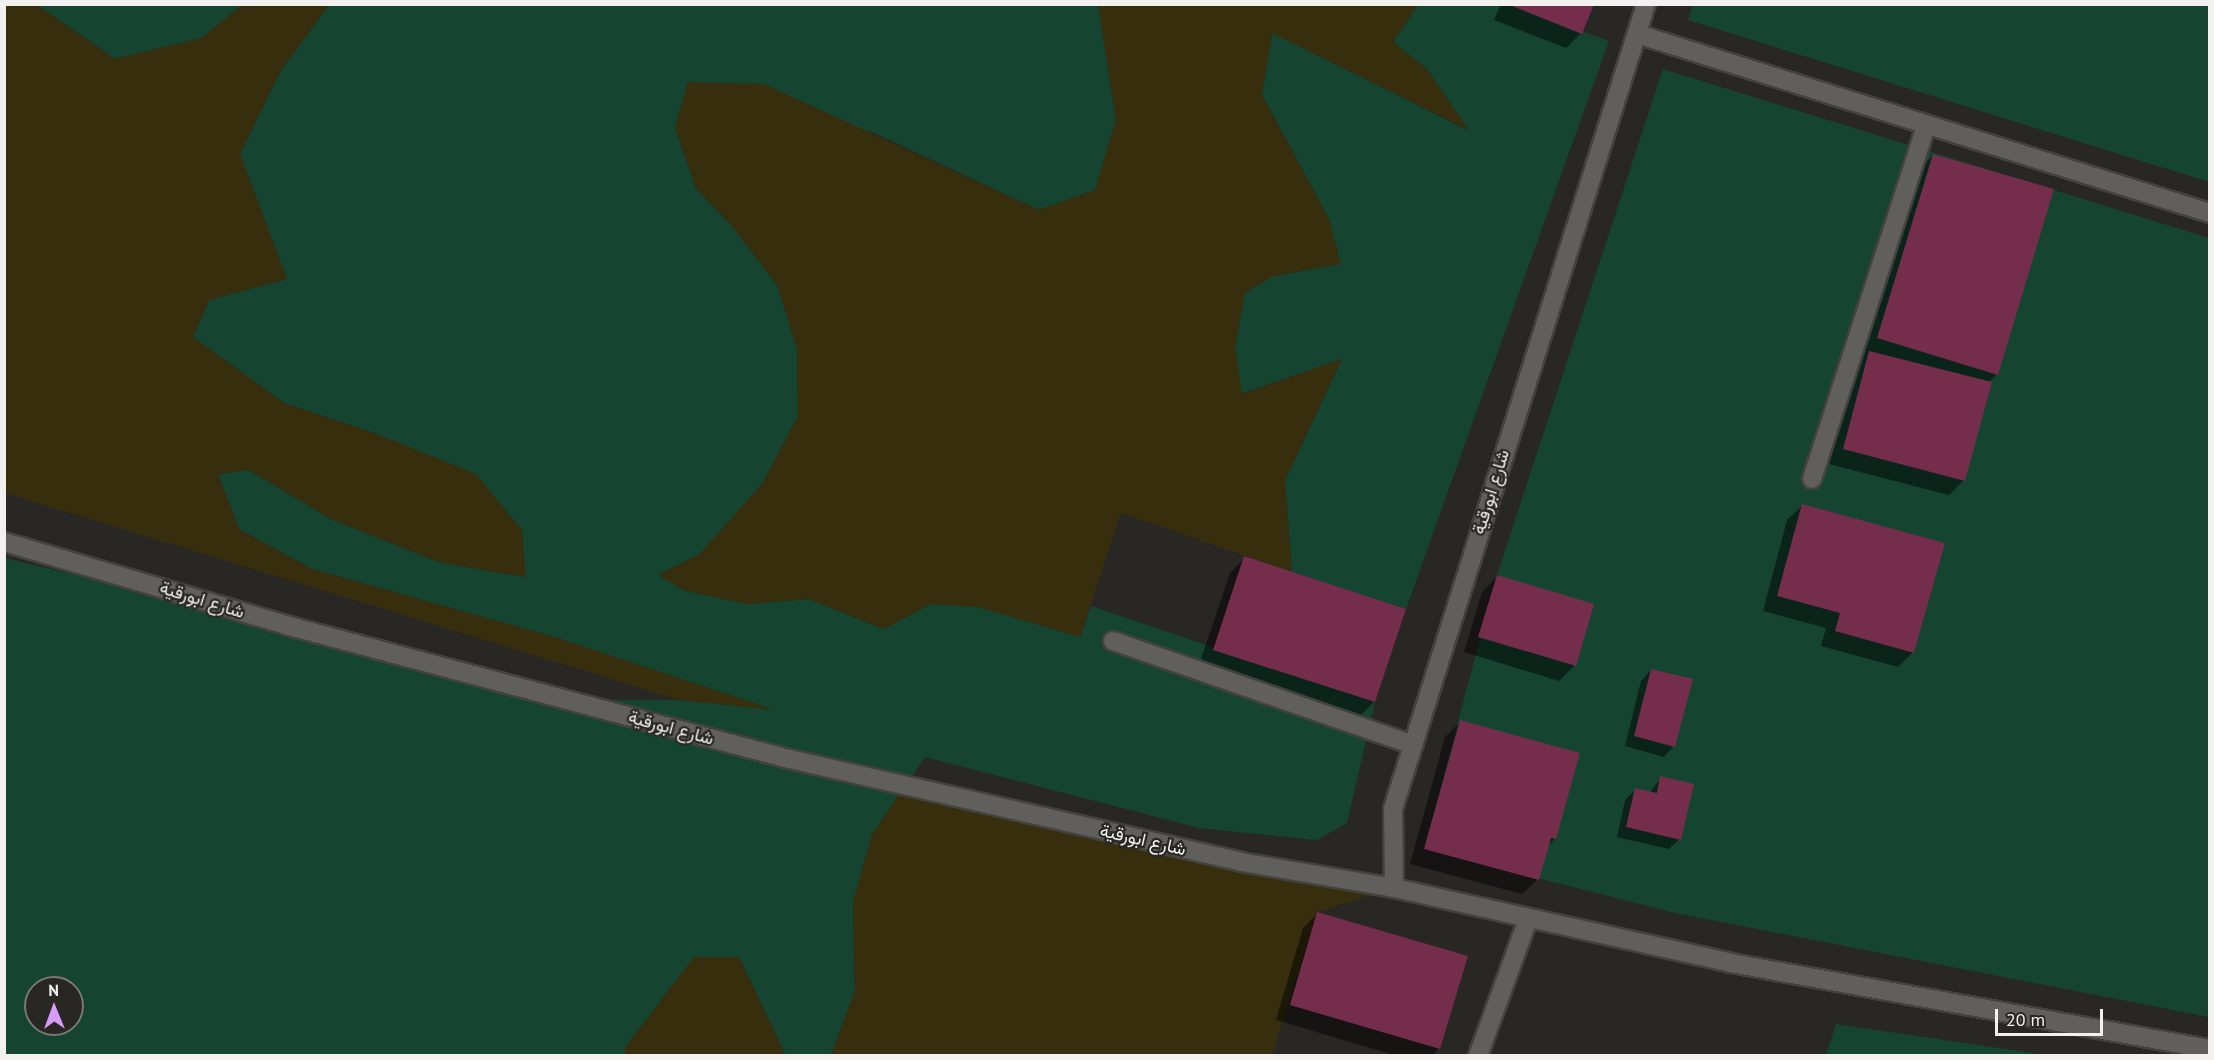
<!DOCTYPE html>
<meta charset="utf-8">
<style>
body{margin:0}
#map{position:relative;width:2214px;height:1060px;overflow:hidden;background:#292724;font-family:"PT Sans",Vazirmatn,sans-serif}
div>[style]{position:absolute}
.green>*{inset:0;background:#154431}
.sand>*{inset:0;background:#362e0d}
.shadow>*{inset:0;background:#0007}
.building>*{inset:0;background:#742e4c}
.roads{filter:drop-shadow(2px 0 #43423f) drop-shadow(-2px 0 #43423f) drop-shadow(0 2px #43423f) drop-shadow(0 -2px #43423f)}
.street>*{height:18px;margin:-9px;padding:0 9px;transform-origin:9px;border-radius:9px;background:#615f5b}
.secondary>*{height:18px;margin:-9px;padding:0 9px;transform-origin:9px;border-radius:9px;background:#615f5b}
span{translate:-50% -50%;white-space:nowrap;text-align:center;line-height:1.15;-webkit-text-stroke:4.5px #292724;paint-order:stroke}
.street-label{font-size:18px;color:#f2f1ef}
.frame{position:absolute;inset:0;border:6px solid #f2f1ef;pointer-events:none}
.north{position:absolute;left:24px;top:976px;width:60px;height:60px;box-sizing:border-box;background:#292724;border:2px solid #797875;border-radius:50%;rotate:359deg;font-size:16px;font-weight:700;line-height:24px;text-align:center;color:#f2f1ef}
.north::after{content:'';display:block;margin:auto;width:21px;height:27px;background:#d79bf9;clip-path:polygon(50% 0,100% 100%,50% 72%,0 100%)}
.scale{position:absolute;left:1995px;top:1009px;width:108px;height:27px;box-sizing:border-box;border:3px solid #f2f1ef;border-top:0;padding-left:8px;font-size:18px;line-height:21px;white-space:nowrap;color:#f2f1ef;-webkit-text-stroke:4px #292724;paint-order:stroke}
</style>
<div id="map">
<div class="green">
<div style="clip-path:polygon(1693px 4px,2209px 5px,2209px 182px,1688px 20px)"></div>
<div style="clip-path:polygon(37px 5px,242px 5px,202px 38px,115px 59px)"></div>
<div style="clip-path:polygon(evenodd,329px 5px,1098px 5px,1116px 120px,1095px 190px,1039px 210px,872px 132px,688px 82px,675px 128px,696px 188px,733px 227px,777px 285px,797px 349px,798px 416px,763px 483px,700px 554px,658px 575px,686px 591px,748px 604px,809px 599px,883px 629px,931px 604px,978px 606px,1080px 637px,1091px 606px,1375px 702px,1347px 823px,1317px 840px,1199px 828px,925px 757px,872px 835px,853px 902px,855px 991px,831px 1055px,785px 1054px,739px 957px,694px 957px,625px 1048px,625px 1055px,5px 1056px,5px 558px,289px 626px,568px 700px,680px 700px,771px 709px,558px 638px,312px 569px,239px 529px,218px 474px,249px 470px,331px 519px,439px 562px,526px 577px,377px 434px,284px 403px,193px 337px,209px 300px,287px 279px,240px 154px,281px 70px,329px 5px,36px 988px,72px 988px,72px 1024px,36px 1024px,36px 988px)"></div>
<div style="clip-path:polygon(1418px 5px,1509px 5px,1609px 41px,1406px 609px,1292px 572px,1285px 480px,1342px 359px,1241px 394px,1235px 347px,1245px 293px,1273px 276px,1340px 264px,1329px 219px,1262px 95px,1272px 32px,1467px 130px,1427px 69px,1393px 42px)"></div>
<div style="clip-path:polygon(evenodd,1663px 69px,2209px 238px,2209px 1017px,1675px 913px,1424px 849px,1497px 575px,1663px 69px,1819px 509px,1944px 543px,1914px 653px,1835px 631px,1840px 613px,1777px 596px,1819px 509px)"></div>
<div style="clip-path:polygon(1836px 1024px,2045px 1055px,1826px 1055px)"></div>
</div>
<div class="sand">
<div style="clip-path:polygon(4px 5px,37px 5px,115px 59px,202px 38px,242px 5px,329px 5px,281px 70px,240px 154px,287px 279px,209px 300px,193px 337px,284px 403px,377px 434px,476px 474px,522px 530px,526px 577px,439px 562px,331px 519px,249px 470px,218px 474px,239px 529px,312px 569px,558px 638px,775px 710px,680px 700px,5px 493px)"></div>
<div style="clip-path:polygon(1098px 5px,1418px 5px,1393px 42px,1427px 69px,1469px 130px,1272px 33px,1262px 95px,1329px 219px,1341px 264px,1273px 276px,1245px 293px,1235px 347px,1242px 394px,1342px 359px,1285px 480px,1292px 572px,1121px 513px,1080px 637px,978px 607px,931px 604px,884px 629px,809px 599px,748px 604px,686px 591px,658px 575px,700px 554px,763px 483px,798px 416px,797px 349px,777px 285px,733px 227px,696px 188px,675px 127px,688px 82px,764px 84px,1039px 210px,1095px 190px,1116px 120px)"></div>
<div style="clip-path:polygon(905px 785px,1394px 888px,1317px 912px,1272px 1055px,831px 1056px,855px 991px,853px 902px,872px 835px)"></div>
<div style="clip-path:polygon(694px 957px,739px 957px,785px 1054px,792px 1055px,625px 1055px,625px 1048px)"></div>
</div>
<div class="shadow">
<div style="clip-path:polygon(1501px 4px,1592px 4px,1581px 33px,1566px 48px,1494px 20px)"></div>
<div style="clip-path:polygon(1933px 155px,1997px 374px,1988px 383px,1964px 480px,1949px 495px,1829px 464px,1855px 368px,1863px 359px,1858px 357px,1914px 175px)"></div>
<div style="clip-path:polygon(1803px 505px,1913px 652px,1898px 667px,1821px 646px,1826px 628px,1763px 611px,1787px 520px)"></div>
<div style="clip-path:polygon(1245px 558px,1374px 702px,1359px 717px,1199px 665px,1230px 573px)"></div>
<div style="clip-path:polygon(1497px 577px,1592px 605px,1574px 666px,1559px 681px,1464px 652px,1482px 592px)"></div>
<div style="clip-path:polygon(1651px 670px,1674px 746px,1664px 757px,1625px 746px,1641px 681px)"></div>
<div style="clip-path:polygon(1460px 722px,1555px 839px,1547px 846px,1538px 879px,1522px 894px,1410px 864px,1445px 737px)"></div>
<div style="clip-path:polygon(1661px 778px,1680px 839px,1669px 849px,1617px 837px,1625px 800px,1635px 790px,1649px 793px)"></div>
<div style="clip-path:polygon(1318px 913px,1439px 1048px,1432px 1056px,1397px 1056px,1276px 1020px,1303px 928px)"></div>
</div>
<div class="building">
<div style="clip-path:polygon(1507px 4px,1594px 4px,1582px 34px)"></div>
<div style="clip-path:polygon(1933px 154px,2054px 189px,1998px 375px,1877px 338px)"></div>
<div style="clip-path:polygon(1869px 351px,1992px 382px,1965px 481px,1843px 449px)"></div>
<div style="clip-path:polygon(1802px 504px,1945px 543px,1914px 653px,1835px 631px,1840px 613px,1777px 596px)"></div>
<div style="clip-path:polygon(1244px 556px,1406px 609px,1375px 702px,1213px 650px)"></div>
<div style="clip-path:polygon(1497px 575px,1594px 604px,1576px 666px,1478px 637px)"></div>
<div style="clip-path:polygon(1651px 669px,1693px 679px,1675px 747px,1634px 736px)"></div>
<div style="clip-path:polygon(1460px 720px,1580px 753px,1556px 839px,1551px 838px,1539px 880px,1424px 849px)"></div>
<div style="clip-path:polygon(1660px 776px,1694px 784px,1681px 840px,1626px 827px,1635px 788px,1657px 793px)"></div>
<div style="clip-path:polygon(1317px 912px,1468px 956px,1440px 1049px,1290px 1005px)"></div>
</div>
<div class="roads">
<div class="street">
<div style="left:1637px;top:34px;width:600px;rotate:17.35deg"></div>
<div style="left:1812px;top:479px;width:372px;rotate:-72.1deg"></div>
<div style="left:1113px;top:641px;width:318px;rotate:19.1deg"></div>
<div style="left:1394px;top:888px;width:345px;rotate:12.5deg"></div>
<div style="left:1731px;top:963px;width:487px;rotate:10.2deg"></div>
<div style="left:1478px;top:1056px;width:146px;rotate:-69.9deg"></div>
</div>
<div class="secondary">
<div style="left:4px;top:542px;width:297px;rotate:16.4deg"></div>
<div style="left:289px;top:626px;width:517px;rotate:14.9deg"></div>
<div style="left:789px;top:759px;width:464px;rotate:12.8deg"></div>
<div style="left:1241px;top:862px;width:155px;rotate:9.6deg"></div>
<div style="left:1394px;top:888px;width:79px;rotate:-90.7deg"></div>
<div style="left:1393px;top:809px;width:844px;rotate:-72.55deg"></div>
</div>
</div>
<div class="street-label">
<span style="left:1491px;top:492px;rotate:-73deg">شارع ابورقية</span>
<span style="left:202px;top:600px;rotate:17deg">شارع ابورقية</span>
<span style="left:671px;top:728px;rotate:15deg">شارع ابورقية</span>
<span style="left:1143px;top:840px;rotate:13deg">شارع ابورقية</span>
</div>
<div class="frame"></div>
<div class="north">N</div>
<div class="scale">20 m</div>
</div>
